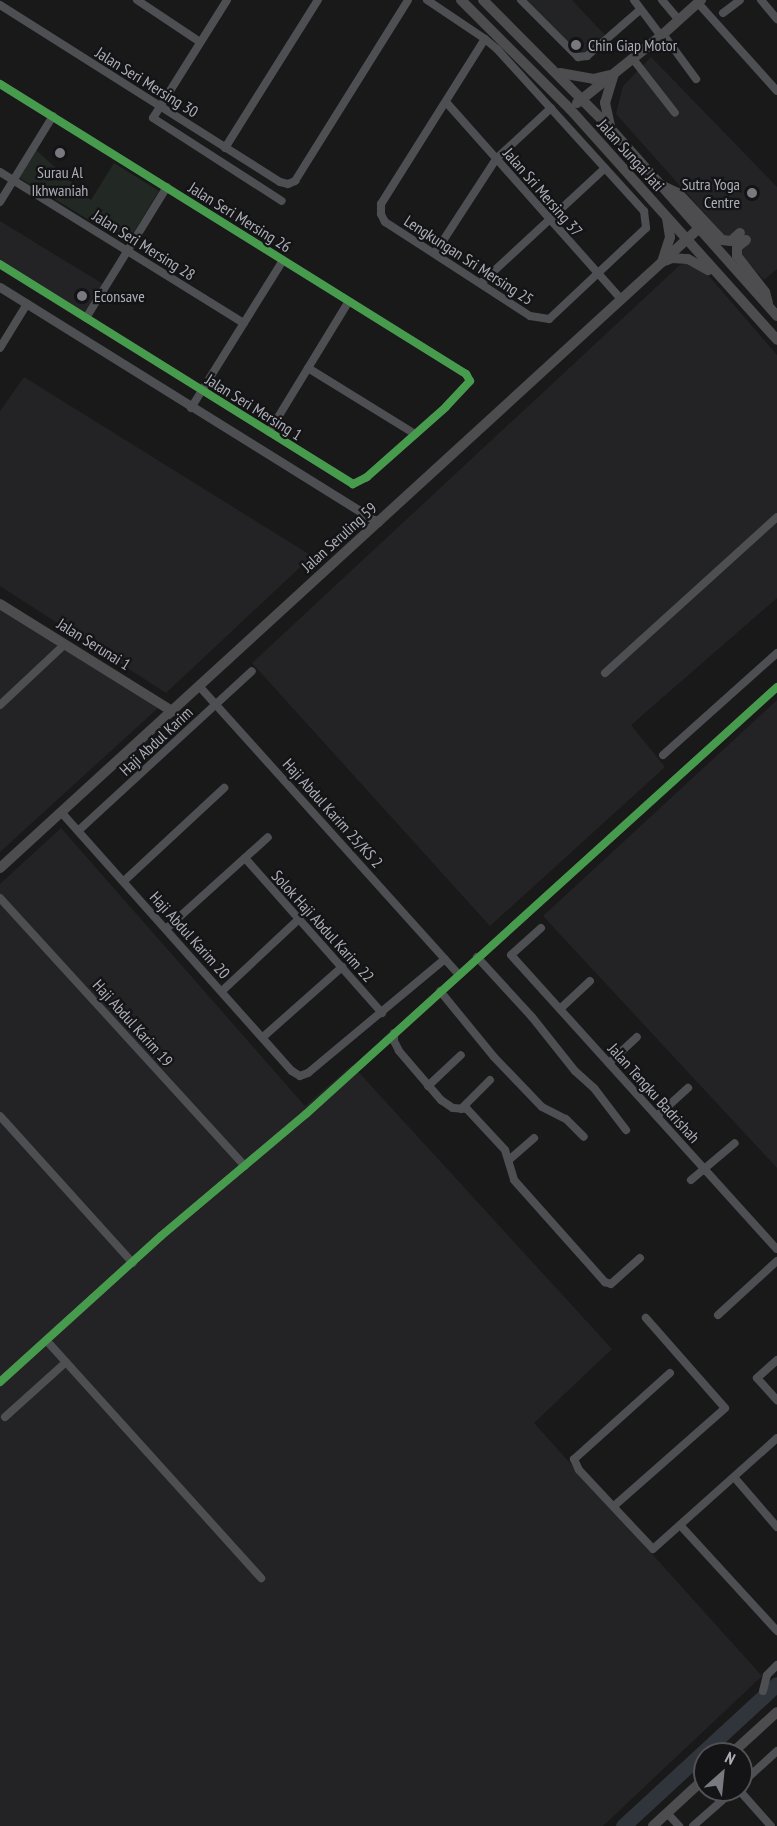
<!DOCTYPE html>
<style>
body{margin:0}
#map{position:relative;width:777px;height:1826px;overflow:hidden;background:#191919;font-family:"PT Sans Narrow",sans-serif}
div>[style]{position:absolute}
.built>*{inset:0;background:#232325}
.green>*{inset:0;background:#222823}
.river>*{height:15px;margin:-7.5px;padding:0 7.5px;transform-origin:7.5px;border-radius:7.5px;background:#30353c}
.minor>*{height:8px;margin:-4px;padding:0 4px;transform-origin:4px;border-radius:4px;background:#4e4f52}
.tertiary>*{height:9px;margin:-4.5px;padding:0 4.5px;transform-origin:4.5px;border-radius:4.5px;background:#4e4f52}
.secondary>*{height:10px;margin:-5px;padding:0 5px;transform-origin:5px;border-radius:5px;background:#4d4d4f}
.cycleway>*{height:8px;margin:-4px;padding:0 4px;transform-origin:4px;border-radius:4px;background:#469c4c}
.dots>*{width:16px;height:16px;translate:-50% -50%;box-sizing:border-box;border:3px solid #141315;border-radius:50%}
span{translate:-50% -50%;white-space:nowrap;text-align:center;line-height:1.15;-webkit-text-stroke:4.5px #141315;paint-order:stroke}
.poi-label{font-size:16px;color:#acafb8}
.left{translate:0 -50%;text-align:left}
.right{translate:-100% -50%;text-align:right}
.street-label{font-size:16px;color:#acafb8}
.north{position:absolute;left:693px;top:1742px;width:60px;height:60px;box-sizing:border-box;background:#141315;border:2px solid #515156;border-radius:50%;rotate:27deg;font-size:16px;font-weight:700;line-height:24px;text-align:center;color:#acafb8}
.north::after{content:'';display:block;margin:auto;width:21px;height:27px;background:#797a80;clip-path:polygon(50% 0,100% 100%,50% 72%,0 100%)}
</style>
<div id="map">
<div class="built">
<div style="clip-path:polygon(526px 0,572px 0,605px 35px,586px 53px,575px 53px)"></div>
<div style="clip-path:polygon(651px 57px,777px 187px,777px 269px,764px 280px,616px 114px,623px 86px)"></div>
<div style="clip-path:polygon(0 221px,103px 284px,85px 313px,0 260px)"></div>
<div style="clip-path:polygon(696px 261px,777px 355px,777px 598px,631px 725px,665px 767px,490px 926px,252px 663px,680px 265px)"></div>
<div style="clip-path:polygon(24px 377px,312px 556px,166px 693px,0 586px,0 411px)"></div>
<div style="clip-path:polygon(0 610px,158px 708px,0 852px)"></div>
<div style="clip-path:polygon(777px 700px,777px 1168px,543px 916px)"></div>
<div style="clip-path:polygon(61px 828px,305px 1106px,352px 1065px,612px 1349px,534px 1423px,762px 1676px,603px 1826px,0 1826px,0 884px)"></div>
</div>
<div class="green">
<div style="clip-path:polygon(35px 149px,91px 200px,114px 163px,159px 191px,127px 243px,18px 177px)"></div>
</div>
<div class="river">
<div style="left:623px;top:1826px;width:209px;rotate:-42.7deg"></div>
</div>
<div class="minor">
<div style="left:137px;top:0;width:76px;rotate:33.7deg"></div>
<div style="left:227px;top:0;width:139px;rotate:122.1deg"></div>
<div style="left:153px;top:118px;width:153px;rotate:32.8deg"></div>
<div style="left:427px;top:0;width:70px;rotate:33.9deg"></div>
<div style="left:485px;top:39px;width:16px;rotate:40deg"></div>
<div style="left:497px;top:49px;width:219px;rotate:47.8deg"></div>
<div style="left:644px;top:211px;width:17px;rotate:83deg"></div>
<div style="left:646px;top:228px;width:133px;rotate:136.8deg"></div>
<div style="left:549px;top:319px;width:19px;rotate:-171deg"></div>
<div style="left:530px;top:316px;width:173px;rotate:-147deg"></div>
<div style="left:385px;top:222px;width:9px;rotate:-117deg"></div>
<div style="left:381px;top:214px;width:10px;rotate:-90deg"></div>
<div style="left:381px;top:204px;width:195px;rotate:-57.8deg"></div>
<div style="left:521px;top:0;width:81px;rotate:45deg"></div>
<div style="left:578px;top:57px;width:9px;rotate:-6deg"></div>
<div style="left:587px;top:56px;width:70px;rotate:-41deg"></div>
<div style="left:634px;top:0;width:45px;rotate:53.1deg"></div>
<div style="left:662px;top:0;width:26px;rotate:50deg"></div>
<div style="left:761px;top:0;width:25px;rotate:50deg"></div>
<div style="left:698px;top:3px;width:118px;rotate:48.1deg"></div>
<div style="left:0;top:5px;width:331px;rotate:32.3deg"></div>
<div style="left:280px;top:182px;width:8px;rotate:14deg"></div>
<div style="left:288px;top:184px;width:8px;rotate:-23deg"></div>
<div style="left:295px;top:181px;width:213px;rotate:-58deg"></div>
<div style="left:723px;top:13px;width:21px;rotate:-37deg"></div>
<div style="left:663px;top:34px;width:56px;rotate:53.7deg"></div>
<div style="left:633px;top:59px;width:68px;rotate:52.1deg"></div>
<div style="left:0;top:84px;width:549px;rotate:31.89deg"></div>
<div style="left:466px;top:374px;width:8px;rotate:60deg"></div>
<div style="left:470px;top:381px;width:35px;rotate:133deg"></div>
<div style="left:446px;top:407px;width:106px;rotate:138.5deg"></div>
<div style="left:367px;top:477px;width:16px;rotate:153deg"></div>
<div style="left:353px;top:484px;width:416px;rotate:-148.1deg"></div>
<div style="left:446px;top:102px;width:264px;rotate:48.4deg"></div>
<div style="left:225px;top:148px;width:175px;rotate:-57.9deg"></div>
<div style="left:0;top:172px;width:287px;rotate:31.8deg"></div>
<div style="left:0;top:202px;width:101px;rotate:-58.4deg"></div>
<div style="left:435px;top:253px;width:112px;rotate:-57deg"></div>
<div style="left:496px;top:159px;width:75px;rotate:-42.8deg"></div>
<div style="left:481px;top:283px;width:169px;rotate:-42.8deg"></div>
<div style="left:86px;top:318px;width:154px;rotate:-58.3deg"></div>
<div style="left:0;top:348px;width:52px;rotate:-58.5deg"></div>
<div style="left:308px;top:368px;width:126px;rotate:31.7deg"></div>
<div style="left:191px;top:408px;width:174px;rotate:-58.1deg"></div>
<div style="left:269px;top:432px;width:153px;rotate:-58.6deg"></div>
<div style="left:605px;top:673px;width:232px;rotate:-42.2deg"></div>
<div style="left:199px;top:686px;width:387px;rotate:48deg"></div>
<div style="left:0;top:705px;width:89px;rotate:-43.2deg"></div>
<div style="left:663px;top:755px;width:153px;rotate:-41.8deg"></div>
<div style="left:61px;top:812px;width:347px;rotate:48.3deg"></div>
<div style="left:292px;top:1071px;width:9px;rotate:32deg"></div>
<div style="left:300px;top:1076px;width:9px;rotate:-21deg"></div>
<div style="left:308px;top:1073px;width:178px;rotate:-39.8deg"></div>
<div style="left:78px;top:831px;width:236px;rotate:-42.6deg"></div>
<div style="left:245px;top:858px;width:207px;rotate:48.5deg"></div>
<div style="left:124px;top:881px;width:137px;rotate:-42.9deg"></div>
<div style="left:0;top:898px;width:363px;rotate:47.6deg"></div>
<div style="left:541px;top:928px;width:40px;rotate:138deg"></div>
<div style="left:511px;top:955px;width:396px;rotate:47.9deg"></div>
<div style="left:166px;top:929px;width:137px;rotate:-42deg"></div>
<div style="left:477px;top:957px;width:81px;rotate:47.5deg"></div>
<div style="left:532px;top:1017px;width:69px;rotate:51.5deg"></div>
<div style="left:575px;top:1071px;width:25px;rotate:42deg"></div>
<div style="left:594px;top:1088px;width:53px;rotate:52.7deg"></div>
<div style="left:222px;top:991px;width:105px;rotate:-43.1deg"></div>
<div style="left:440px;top:991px;width:85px;rotate:50.7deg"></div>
<div style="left:494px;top:1057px;width:69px;rotate:46.2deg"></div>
<div style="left:542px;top:1107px;width:27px;rotate:27deg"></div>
<div style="left:566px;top:1119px;width:25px;rotate:45deg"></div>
<div style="left:560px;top:1009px;width:41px;rotate:-43deg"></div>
<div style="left:394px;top:1033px;width:8px;rotate:90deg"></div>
<div style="left:394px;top:1041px;width:11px;rotate:63deg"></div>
<div style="left:399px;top:1051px;width:65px;rotate:49.4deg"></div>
<div style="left:441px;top:1100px;width:14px;rotate:34deg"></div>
<div style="left:453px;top:1108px;width:14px;rotate:4deg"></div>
<div style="left:467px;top:1109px;width:56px;rotate:47.2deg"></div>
<div style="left:505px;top:1150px;width:31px;rotate:73deg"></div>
<div style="left:514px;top:1180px;width:137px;rotate:48.3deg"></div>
<div style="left:605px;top:1282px;width:6px;rotate:18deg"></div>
<div style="left:611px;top:1284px;width:39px;rotate:-42deg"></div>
<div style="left:263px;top:1037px;width:106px;rotate:-41.5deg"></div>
<div style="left:609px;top:1063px;width:38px;rotate:-43deg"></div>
<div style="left:428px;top:1086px;width:45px;rotate:-43.2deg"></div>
<div style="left:461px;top:1109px;width:41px;rotate:-45deg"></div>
<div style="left:0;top:1116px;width:198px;rotate:47.9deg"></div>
<div style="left:657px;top:1116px;width:42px;rotate:-42.1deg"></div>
<div style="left:510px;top:1159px;width:32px;rotate:-41deg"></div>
<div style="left:691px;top:1180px;width:57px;rotate:-40.1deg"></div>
<div style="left:718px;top:1315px;width:80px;rotate:-42.5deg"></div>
<div style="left:46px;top:1340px;width:321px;rotate:47.9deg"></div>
<div style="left:777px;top:1360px;width:27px;rotate:138deg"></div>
<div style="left:757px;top:1378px;width:30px;rotate:48deg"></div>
<div style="left:670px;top:1373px;width:129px;rotate:138.1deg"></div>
<div style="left:574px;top:1459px;width:12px;rotate:66deg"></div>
<div style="left:579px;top:1470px;width:108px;rotate:46.9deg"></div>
<div style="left:653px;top:1549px;width:166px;rotate:-41.8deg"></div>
<div style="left:0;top:1382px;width:217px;rotate:-42.2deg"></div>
<div style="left:161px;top:1236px;width:189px;rotate:-40.1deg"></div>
<div style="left:306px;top:1114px;width:636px;rotate:-42.19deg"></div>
<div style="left:5px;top:1417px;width:82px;rotate:-42deg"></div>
<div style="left:734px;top:1477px;width:66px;rotate:49.3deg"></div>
<div style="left:614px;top:1506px;width:148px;rotate:-41.4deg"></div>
<div style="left:725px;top:1408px;width:120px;rotate:-131.3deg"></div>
<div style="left:680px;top:1525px;width:144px;rotate:47.5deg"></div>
<div style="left:763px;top:1691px;width:16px;rotate:-76deg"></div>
<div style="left:767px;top:1675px;width:14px;rotate:-45deg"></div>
<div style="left:741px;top:1784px;width:49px;rotate:-42.5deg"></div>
<div style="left:739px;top:1790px;width:48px;rotate:48.4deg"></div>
<div style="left:667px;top:1813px;width:18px;rotate:47deg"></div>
<div style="left:693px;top:1826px;width:55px;rotate:-41.3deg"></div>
</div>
<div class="tertiary">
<div style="left:0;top:287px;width:445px;rotate:31.9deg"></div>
</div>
<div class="secondary">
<div style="left:461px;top:0;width:154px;rotate:45deg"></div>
<div style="left:570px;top:109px;width:310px;rotate:48.1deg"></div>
<div style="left:483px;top:0;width:182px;rotate:45.2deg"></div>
<div style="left:611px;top:129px;width:250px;rotate:48.4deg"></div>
<div style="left:560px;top:73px;width:34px;rotate:10deg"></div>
<div style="left:593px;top:79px;width:17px;rotate:-13deg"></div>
<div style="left:577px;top:103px;width:107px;rotate:-38.6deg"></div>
<div style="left:661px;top:36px;width:54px;rotate:-42deg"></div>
<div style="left:610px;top:126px;width:24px;rotate:-102deg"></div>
<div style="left:605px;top:103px;width:30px;rotate:-73deg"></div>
<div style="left:665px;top:187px;width:14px;rotate:25deg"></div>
<div style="left:678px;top:193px;width:64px;rotate:46.9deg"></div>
<div style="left:722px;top:240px;width:9px;rotate:6deg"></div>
<div style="left:731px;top:241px;width:12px;rotate:-42deg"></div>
<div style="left:746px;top:240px;width:11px;rotate:142deg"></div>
<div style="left:737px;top:247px;width:9px;rotate:90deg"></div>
<div style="left:737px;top:256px;width:46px;rotate:52.1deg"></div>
<div style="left:765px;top:292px;width:11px;rotate:75deg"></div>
<div style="left:665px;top:261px;width:8px;rotate:-23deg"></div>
<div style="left:672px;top:258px;width:16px;rotate:4deg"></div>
<div style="left:688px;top:259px;width:23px;rotate:29deg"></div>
<div style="left:662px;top:262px;width:26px;rotate:-72deg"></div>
<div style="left:670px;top:237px;width:18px;rotate:-99deg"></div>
<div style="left:0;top:604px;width:203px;rotate:31.9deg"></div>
<div style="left:0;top:868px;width:946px;rotate:-42.47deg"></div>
<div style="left:731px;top:1754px;width:62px;rotate:-42.4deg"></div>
<div style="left:653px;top:1826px;width:71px;rotate:-42.7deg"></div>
</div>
<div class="cycleway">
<div style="left:0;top:84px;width:549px;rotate:31.89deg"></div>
<div style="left:466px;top:374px;width:8px;rotate:60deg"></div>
<div style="left:470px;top:381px;width:35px;rotate:133deg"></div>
<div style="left:446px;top:407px;width:106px;rotate:138.5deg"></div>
<div style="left:367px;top:477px;width:16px;rotate:153deg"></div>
<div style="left:353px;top:484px;width:416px;rotate:-148.1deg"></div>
<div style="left:0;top:1382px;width:217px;rotate:-42.2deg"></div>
<div style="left:161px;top:1236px;width:189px;rotate:-40.1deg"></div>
<div style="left:306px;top:1114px;width:636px;rotate:-42.19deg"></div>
</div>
<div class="dots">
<div style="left:576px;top:45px;background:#797a80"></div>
<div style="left:60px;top:153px;background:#797a80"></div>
<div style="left:752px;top:193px;background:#797a80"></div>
<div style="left:82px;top:296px;background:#797a80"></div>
</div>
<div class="poi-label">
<span class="left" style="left:588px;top:45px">Chin Giap Motor</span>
<span style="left:60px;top:181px">Surau Al<br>Ikhwaniah</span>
<span class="right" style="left:740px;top:193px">Sutra Yoga<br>Centre</span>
<span class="left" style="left:94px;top:296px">Econsave</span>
</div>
<div class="street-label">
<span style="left:147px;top:82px;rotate:32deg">Jalan Seri Mersing 30</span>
<span style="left:631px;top:155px;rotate:48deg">Jalan Sungai Jati</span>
<span style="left:543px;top:192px;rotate:49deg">Jalan Sri Mersing 37</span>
<span style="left:240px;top:217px;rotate:32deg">Jalan Seri Mersing 26</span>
<span style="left:144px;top:245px;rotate:32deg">Jalan Seri Mersing 28</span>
<span style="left:469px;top:260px;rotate:33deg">Lengkungan Sri Mersing 25</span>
<span style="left:254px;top:407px;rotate:32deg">Jalan Seri Mersing 1</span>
<span style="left:339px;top:537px;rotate:-42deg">Jalan Seruling 59</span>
<span style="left:94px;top:644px;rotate:32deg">Jalan Serunai 1</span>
<span style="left:156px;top:741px;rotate:-43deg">Haji Abdul Karim</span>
<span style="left:333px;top:813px;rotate:48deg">Haji Abdul Karim 25/KS 2</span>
<span style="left:323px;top:926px;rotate:48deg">Solok Haji Abdul Karim 22</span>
<span style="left:190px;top:935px;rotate:48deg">Haji Abdul Karim 20</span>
<span style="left:133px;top:1023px;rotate:48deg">Haji Abdul Karim 19</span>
<span style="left:654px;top:1093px;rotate:48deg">Jalan Tengku Badrishah</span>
</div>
<div class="north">N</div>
</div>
